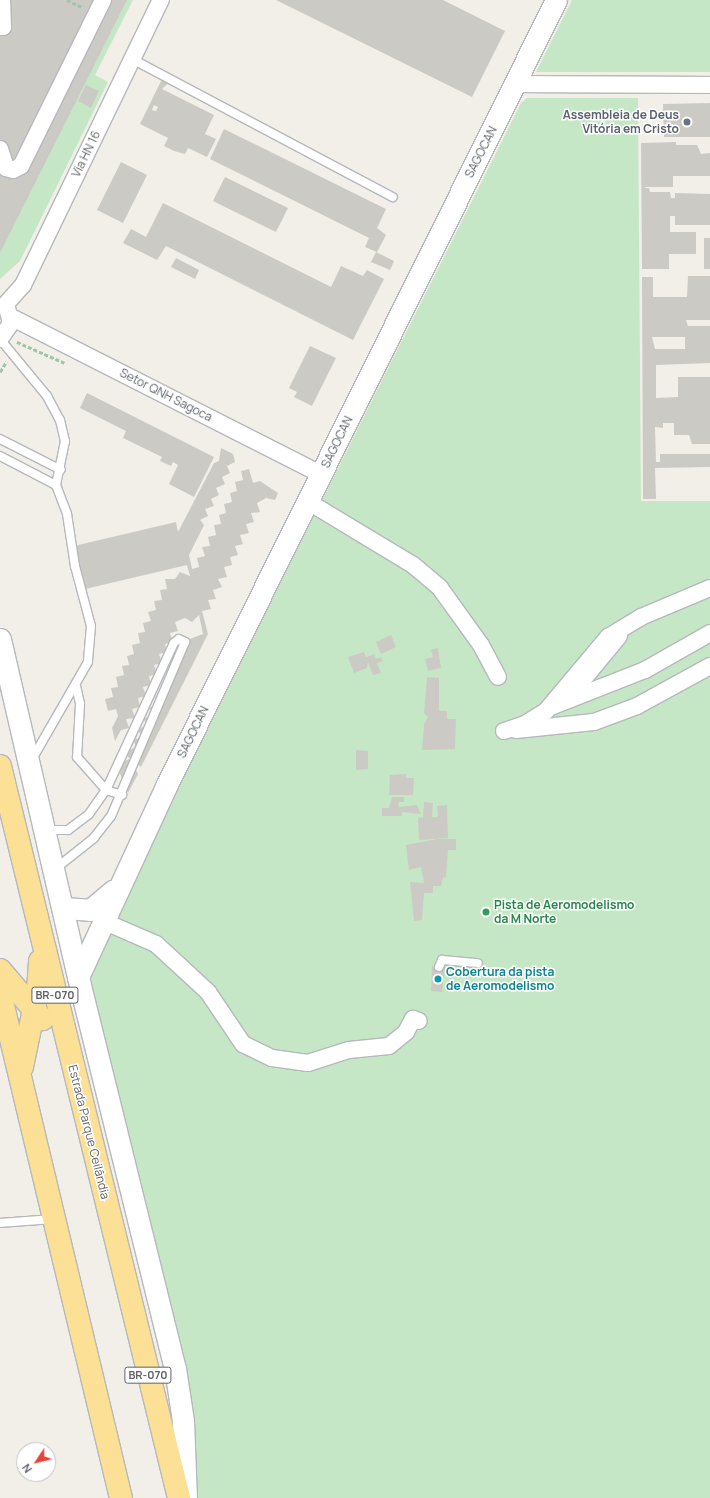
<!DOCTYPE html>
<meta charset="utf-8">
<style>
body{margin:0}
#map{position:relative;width:710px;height:1498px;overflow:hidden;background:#f1efe8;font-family:Manrope,sans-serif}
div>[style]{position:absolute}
.green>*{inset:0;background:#c6e7c6}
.building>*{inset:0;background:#cccac5}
.path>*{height:2.5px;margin-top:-1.25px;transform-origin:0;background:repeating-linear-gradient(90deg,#9dc6a9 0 4px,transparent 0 6px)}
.roads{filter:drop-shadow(1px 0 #b5b8bc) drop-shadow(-1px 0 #b5b8bc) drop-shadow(0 1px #b5b8bc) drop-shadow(0 -1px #b5b8bc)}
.service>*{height:8px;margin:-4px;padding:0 4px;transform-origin:4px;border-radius:4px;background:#fff}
.minor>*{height:16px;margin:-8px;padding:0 8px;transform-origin:8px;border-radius:8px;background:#fff}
.tertiary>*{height:21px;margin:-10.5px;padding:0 10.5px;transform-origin:10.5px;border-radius:10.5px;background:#fff}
.motorway>*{height:22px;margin:-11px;padding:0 11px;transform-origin:11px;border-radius:11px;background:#fbe095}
.dots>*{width:11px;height:11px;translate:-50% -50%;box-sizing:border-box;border:2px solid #fff;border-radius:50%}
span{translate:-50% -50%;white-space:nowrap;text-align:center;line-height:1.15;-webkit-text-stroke:3px #fff;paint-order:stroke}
.shield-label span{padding:1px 3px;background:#fff;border:1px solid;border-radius:3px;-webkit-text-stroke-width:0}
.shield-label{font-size:11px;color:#5f6368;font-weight:700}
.worship-label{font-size:12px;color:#5b616d;font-weight:700}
.right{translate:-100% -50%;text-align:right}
.street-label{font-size:12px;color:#5f6368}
.leisure-label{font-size:12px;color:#27864d;font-weight:700}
.left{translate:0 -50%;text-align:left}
.culture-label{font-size:12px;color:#0d838f;font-weight:700}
.north{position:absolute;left:16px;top:1442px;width:40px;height:40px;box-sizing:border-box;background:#fff;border:1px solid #bfc1c3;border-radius:50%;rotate:235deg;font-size:11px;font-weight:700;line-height:16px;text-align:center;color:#5f6368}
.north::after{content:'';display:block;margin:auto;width:14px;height:18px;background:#e74338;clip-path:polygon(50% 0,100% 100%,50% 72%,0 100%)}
</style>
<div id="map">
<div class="green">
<div style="clip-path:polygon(125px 0,133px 0,95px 75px,108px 82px,20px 261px,0 279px,0 248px)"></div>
<div style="clip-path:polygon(572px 0,710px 0,710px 72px,536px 72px)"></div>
<div style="clip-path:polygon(527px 98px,638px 98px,641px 501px,710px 501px,710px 1498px,197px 1498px,88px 966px,312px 511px,323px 498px,521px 103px)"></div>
</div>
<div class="building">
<div style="clip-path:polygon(0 0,127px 0,0 253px)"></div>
<div style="clip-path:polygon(276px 0,443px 0,505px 31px,472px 97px)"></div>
<div style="clip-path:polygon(evenodd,163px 77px,171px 81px,162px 89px,214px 115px,205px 134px,216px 139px,207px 157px,188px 148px,185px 154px,174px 151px,164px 146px,168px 138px,140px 124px,163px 77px,154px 105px,158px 107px,156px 111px,152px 110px,154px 105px)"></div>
<div style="clip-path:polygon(86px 85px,99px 91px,91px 108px,78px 101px)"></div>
<div style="clip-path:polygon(710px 103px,710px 137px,664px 137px,663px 104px)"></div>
<div style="clip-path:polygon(224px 129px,386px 209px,377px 228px,386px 235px,377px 252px,365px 247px,369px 238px,210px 159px)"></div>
<div style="clip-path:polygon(676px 142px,676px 145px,697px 145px,701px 154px,710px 153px,710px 176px,673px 176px,673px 187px,645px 187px,645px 188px,649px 188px,650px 192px,670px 192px,671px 198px,675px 198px,675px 193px,710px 194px,710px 225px,675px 225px,675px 216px,670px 216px,670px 232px,696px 232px,696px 254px,669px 254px,669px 269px,642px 269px,641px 143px)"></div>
<div style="clip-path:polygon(121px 162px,147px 175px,123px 223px,97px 210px)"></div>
<div style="clip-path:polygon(225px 177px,288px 208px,276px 232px,213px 201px)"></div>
<div style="clip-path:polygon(163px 203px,331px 287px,341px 266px,363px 276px,367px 270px,384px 279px,353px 340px,166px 246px,157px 260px,123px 243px,131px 229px,146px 237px)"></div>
<div style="clip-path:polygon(704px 238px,710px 238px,710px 269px,704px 269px)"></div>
<div style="clip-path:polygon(376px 252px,394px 261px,390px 270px,371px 262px)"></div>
<div style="clip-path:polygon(176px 258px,199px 270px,195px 279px,171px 267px)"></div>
<div style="clip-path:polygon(evenodd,688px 276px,710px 276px,710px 320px,686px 320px,688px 326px,710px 326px,710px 363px,656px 365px,656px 398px,678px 397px,678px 377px,710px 377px,710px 444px,692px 444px,689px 435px,674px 435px,674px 423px,663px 423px,663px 428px,655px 427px,656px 462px,660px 462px,660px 454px,710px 454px,710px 467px,655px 468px,656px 499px,643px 499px,642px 277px,653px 277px,653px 297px,687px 297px,688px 276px,652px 337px,685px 337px,685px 349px,655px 349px,652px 337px)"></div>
<div style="clip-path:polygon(310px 346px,336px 358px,312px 406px,294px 397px,297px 392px,289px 388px)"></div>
<div style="clip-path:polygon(87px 393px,214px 457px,194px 497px,169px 484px,178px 465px,173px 462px,171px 466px,160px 461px,162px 457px,123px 438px,126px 431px,80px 408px)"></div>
<div style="clip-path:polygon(221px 448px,233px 454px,235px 462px,227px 466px,230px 473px,222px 477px,225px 484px,216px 488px,219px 495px,211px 499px,214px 506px,205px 509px,208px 516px,200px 520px,204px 525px,189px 555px,192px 569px,199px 567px,197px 558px,205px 556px,202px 547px,210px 546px,208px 537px,216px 535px,214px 525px,221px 524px,219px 515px,226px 513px,224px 504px,232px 502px,230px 493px,237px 491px,235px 482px,243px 480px,241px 471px,249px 469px,253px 483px,260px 481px,278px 493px,275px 500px,266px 498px,257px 503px,260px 512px,251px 513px,254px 522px,246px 524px,249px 533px,240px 535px,243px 544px,235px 546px,238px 555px,230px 557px,232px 565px,224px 567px,227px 577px,218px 579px,222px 587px,213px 590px,216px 599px,208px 600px,211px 609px,202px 611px,208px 634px,141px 767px,128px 757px,128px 751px,136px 747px,133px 740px,142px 737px,138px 730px,146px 725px,144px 719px,152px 714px,149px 708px,158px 704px,155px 697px,163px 693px,161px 686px,169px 682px,166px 675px,174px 671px,182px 642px,203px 634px,199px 615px,192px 622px,185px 618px,175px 622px,178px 631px,170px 633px,173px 642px,165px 644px,167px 652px,159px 654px,162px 663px,154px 665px,157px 674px,149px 676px,151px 685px,143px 687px,146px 696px,138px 698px,140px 707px,132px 709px,135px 718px,126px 719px,129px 728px,121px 730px,115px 741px,112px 728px,118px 716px,116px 709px,108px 711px,105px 699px,113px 697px,111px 688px,118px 687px,116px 677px,124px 675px,122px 666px,129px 665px,127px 656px,134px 654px,132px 645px,140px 643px,138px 633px,145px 632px,143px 623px,151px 621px,148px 612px,156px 610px,154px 601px,162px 600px,160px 590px,167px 589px,165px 579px,175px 579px,180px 572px,190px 576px,187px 565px,85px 589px,74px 546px,176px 522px,178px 532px,214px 463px,219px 461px)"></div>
<div style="clip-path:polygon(391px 635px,396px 647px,381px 654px,376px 642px)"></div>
<div style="clip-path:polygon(438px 648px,441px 668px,428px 671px,425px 659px,433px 657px,431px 650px)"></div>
<div style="clip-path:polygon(364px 652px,366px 657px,374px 654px,376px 659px,381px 657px,383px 661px,377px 663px,381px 673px,373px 675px,368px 662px,367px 668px,354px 673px,348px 657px)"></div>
<div style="clip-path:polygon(427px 677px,439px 678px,439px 711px,447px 711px,447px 719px,456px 719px,455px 749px,422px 750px,424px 724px,438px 724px,424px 724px,428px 717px,424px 713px)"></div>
<div style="clip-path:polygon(356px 750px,368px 751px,368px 769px,356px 770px)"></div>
<div style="clip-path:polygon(130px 759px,138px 774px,128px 793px,116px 764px)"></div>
<div style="clip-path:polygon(407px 774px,406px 778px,414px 778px,413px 795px,389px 795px,390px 775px)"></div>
<div style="clip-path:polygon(392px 797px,404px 797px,404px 802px,398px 802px,399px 807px,417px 805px,421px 814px,402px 812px,402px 816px,382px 816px,382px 808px,389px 808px)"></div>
<div style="clip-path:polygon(424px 802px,433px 803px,432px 817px,438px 817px,437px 806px,447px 805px,448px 838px,419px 840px,418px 818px,423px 817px)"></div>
<div style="clip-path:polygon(437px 839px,456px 839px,456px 850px,448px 850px,446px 878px,443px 877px,441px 886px,433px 886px,433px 893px,424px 893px,422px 920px,414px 921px,410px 882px,424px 883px,421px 867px,409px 870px,406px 845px)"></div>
<div style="clip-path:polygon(432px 966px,445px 967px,442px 992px,431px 991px)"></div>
</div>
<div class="path">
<div style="left:67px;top:0;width:17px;rotate:25deg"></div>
<div style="left:17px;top:342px;width:52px;rotate:23.6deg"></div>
<div style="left:0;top:372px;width:12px;rotate:-59deg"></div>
</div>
<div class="roads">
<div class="service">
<div style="left:132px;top:59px;width:295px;rotate:27.9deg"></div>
<div style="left:0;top:339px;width:74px;rotate:50.5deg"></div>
<div style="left:47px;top:396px;width:27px;rotate:62deg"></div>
<div style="left:60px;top:420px;width:22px;rotate:77deg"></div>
<div style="left:65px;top:441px;width:45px;rotate:101.6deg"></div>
<div style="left:0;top:439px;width:68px;rotate:26.9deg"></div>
<div style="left:0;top:456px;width:63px;rotate:27.4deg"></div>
<div style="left:56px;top:485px;width:31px;rotate:69deg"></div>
<div style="left:67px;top:514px;width:53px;rotate:81.3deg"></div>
<div style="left:75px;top:566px;width:62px;rotate:75.1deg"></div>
<div style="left:91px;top:626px;width:36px;rotate:95deg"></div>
<div style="left:88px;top:662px;width:114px;rotate:119.9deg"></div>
<div style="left:76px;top:686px;width:18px;rotate:77deg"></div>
<div style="left:80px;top:704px;width:53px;rotate:93.2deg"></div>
<div style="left:77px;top:757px;width:44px;rotate:48.7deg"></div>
<div style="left:106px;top:790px;width:17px;rotate:17deg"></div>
<div style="left:46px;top:830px;width:22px"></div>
<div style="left:68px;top:830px;width:26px;rotate:-37deg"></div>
<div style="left:89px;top:814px;width:29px;rotate:-55deg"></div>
<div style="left:106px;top:790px;width:162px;rotate:-65.2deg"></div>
<div style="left:174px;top:643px;width:6px;rotate:-39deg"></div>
<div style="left:179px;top:639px;width:7px;rotate:27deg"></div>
<div style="left:185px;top:642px;width:189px;rotate:113deg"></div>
<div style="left:111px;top:816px;width:28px;rotate:128deg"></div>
<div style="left:94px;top:838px;width:50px;rotate:141.5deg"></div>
<div style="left:439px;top:967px;width:8px;rotate:-67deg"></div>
<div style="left:442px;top:960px;width:36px;rotate:5deg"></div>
<div style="left:0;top:1223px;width:53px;rotate:-4.3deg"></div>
</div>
<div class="minor">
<div style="left:0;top:27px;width:3px"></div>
<div style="left:3px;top:27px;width:27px;rotate:-92deg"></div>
<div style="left:515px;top:84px;width:195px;rotate:0.3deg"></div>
<div style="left:0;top:149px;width:20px;rotate:72deg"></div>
<div style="left:6px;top:168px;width:7px;rotate:16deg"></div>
<div style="left:13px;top:170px;width:9px;rotate:-27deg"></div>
<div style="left:21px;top:166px;width:185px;rotate:-63.7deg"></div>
<div style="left:5px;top:305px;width:27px;rotate:-48deg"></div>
<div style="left:23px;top:285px;width:317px;rotate:-64.2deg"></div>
<div style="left:11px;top:317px;width:347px;rotate:26.9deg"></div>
<div style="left:0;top:339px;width:19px;rotate:-55deg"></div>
<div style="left:11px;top:323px;width:16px;rotate:-105deg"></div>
<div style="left:307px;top:501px;width:124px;rotate:31.1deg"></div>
<div style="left:413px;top:565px;width:35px;rotate:40deg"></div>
<div style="left:440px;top:588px;width:70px;rotate:54.3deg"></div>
<div style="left:481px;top:645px;width:36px;rotate:62deg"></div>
<div style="left:577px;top:687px;width:66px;rotate:-50.5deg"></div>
<div style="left:553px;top:706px;width:99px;rotate:-21.4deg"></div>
<div style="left:645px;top:670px;width:75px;rotate:-29.6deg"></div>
<div style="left:516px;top:730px;width:78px;rotate:-5.9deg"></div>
<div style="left:594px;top:722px;width:46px;rotate:-20.4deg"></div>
<div style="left:637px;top:706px;width:83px;rotate:-28.7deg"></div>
<div style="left:504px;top:731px;width:22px;rotate:-18deg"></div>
<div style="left:525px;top:724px;width:25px;rotate:-32deg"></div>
<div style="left:546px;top:711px;width:97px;rotate:-50deg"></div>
<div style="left:608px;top:637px;width:39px;rotate:-31deg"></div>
<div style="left:641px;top:617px;width:75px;rotate:-22.8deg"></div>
<div style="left:103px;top:921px;width:58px;rotate:23.5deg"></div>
<div style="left:156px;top:944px;width:71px;rotate:42.7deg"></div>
<div style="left:208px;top:992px;width:63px;rotate:56.1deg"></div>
<div style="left:243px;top:1044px;width:32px;rotate:26deg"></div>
<div style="left:272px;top:1058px;width:36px;rotate:8deg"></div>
<div style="left:308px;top:1063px;width:43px;rotate:-17.6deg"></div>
<div style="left:349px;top:1050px;width:40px;rotate:-5.7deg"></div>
<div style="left:389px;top:1046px;width:22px;rotate:-39deg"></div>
<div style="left:406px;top:1032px;width:15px;rotate:-62deg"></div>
<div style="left:413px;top:1019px;width:6px;rotate:18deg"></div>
</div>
<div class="tertiary">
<div style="left:0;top:639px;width:347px;rotate:77deg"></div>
<div style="left:78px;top:977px;width:403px;rotate:76.1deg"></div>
<div style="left:175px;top:1368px;width:54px;rotate:81.4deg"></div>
<div style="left:183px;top:1421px;width:77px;rotate:87.8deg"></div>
<div style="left:64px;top:908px;width:26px;rotate:4deg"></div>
<div style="left:90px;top:910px;width:30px;rotate:-40deg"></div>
<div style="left:78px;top:977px;width:213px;rotate:-65.2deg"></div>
<div style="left:167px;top:784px;width:875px;rotate:-63.61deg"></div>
</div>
<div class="motorway">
<div style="left:0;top:766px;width:754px;rotate:76.26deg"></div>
<div style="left:0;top:970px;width:65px;rotate:49.4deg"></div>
<div style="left:0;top:993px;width:519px;rotate:76.53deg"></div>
<div style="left:22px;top:1067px;width:79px;rotate:-78.3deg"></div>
<div style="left:38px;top:990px;width:29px;rotate:-86deg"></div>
</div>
</div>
<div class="dots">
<div style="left:687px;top:122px;background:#6b7280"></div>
<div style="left:486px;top:912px;background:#2e9e5b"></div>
<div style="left:438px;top:979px;background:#0f9aa8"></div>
</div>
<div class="shield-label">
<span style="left:55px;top:995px">BR-070</span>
<span style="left:148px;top:1375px">BR-070</span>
</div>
<div class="worship-label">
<span class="right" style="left:679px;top:122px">Assembleia de Deus<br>Vitória em Cristo</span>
</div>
<div class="street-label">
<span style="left:481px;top:152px;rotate:-63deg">SAGOCAN</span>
<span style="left:86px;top:154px;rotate:-64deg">Via HN 16</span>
<span style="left:166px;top:395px;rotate:27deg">Setor QNH Sagoca</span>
<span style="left:337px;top:442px;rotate:-64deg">SAGOCAN</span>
<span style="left:193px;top:732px;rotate:-64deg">SAGOCAN</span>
<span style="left:89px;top:1132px;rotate:76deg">Estrada Parque Ceilândia</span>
</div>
<div class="leisure-label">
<span class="left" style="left:494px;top:912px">Pista de Aeromodelismo<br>da M Norte</span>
</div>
<div class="culture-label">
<span class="left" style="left:446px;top:979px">Cobertura da pista<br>de Aeromodelismo</span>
</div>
<div class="north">N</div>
</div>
